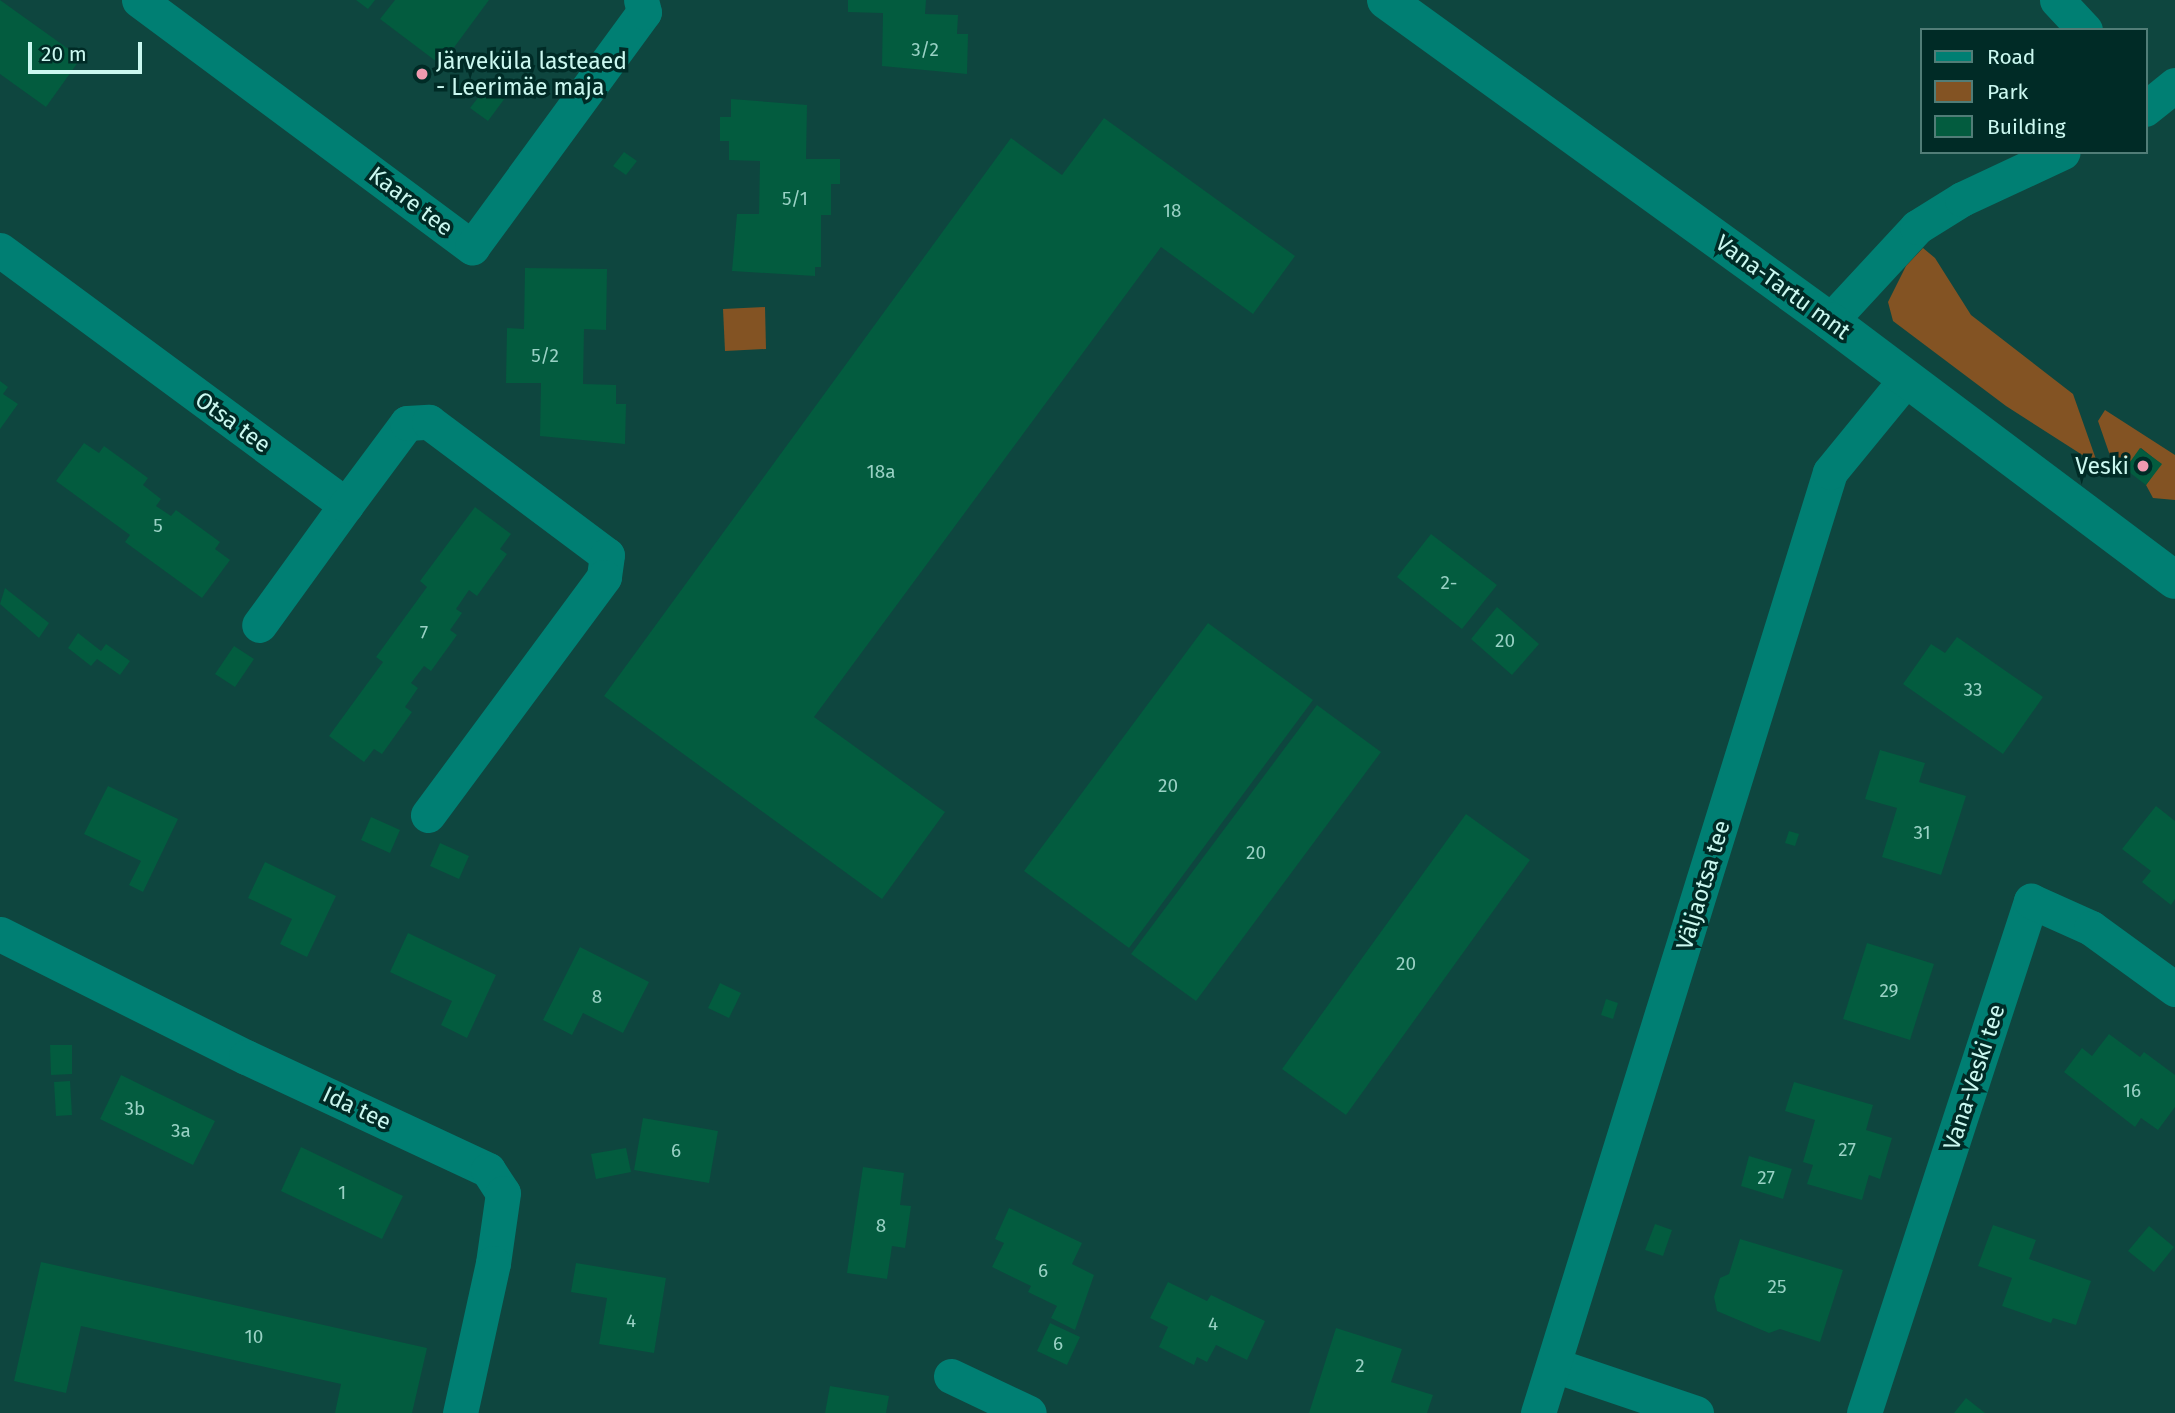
<!DOCTYPE html>
<meta charset="utf-8">
<style>
body{margin:0}
#map{position:relative;width:2175px;height:1413px;overflow:hidden;background:#0e463f;font-family:"Fira Sans",sans-serif}
div>[style]{position:absolute}
.green>*{inset:0;background:#835323}
.building>*{inset:0;background:#035c3f}
.street>*{height:35px;margin:-17.5px;padding:0 17.5px;transform-origin:17.5px;border-radius:17.5px;background:#007f73}
.secondary>*{height:38px;margin:-19px;padding:0 19px;transform-origin:19px;border-radius:19px;background:#007f73}
.dots>*{width:19px;height:19px;translate:-50% -50%;box-sizing:border-box;border:4px solid #002b26;border-radius:50%}
span{translate:-50% -50%;white-space:nowrap;text-align:center;line-height:1.15;-webkit-text-stroke:7px #002b26;paint-order:stroke}
.number-label{font-size:19px;color:#99d1c4}
.number-label span{-webkit-text-stroke-width:0}
.poi-label{font-size:23px;color:#cbf8f0}
.left{translate:0 -50%;text-align:left}
.right{translate:-100% -50%;text-align:right}
.street-label{font-size:23px;color:#cbf8f0}
.legend{position:absolute;left:1920px;top:28px;width:228px;height:126px;box-sizing:border-box;background:#002b26;border:2px solid #517d77;margin:0;padding:9px 12px;list-style:none;font-size:21px;color:#cbf8f0}
.legend li{display:flex;align-items:center;gap:14px;height:35px}
.legend b{width:35px;border:2px solid #517d77}
.scale{position:absolute;left:28px;top:42px;width:114px;height:32px;box-sizing:border-box;border:4px solid #cbf8f0;border-top:0;padding-left:9px;font-size:21px;line-height:24px;white-space:nowrap;color:#cbf8f0;-webkit-text-stroke:5px #002b26;paint-order:stroke}
</style>
<div id="map">
<div class="green">
<div style="clip-path:polygon(1923px 248px,1935px 258px,1971px 315px,2073px 394px,2098px 465px,2006px 406px,1893px 321px,1888px 302px,1906px 266px)"></div>
<div style="clip-path:polygon(765px 307px,766px 349px,725px 351px,723px 309px)"></div>
<div style="clip-path:polygon(2105px 410px,2175px 455px,2175px 500px,2153px 498px,2146px 485px,2161px 464px,2141px 448px,2125px 469px,2114px 467px,2098px 421px)"></div>
</div>
<div class="building">
<div style="clip-path:polygon(0 0,81px 58px,46px 107px,0 74px)"></div>
<div style="clip-path:polygon(356px 0,375px 0,368px 9px)"></div>
<div style="clip-path:polygon(395px 0,489px 0,441px 65px,380px 19px)"></div>
<div style="clip-path:polygon(848px 0,926px 0,925px 14px,958px 15px,957px 34px,968px 34px,967px 74px,882px 66px,883px 13px,848px 12px)"></div>
<div style="clip-path:polygon(491px 81px,508px 94px,488px 121px,470px 108px)"></div>
<div style="clip-path:polygon(731px 99px,807px 105px,806px 159px,840px 159px,840px 184px,831px 184px,831px 215px,821px 215px,821px 267px,815px 267px,815px 276px,732px 271px,737px 214px,759px 214px,760px 161px,729px 160px,729px 141px,720px 141px,720px 117px,731px 117px)"></div>
<div style="clip-path:polygon(1104px 118px,1295px 256px,1253px 314px,1161px 247px,814px 717px,945px 812px,882px 899px,604px 696px,1011px 138px,1062px 175px)"></div>
<div style="clip-path:polygon(624px 152px,637px 161px,626px 175px,613px 166px)"></div>
<div style="clip-path:polygon(525px 268px,607px 269px,606px 330px,584px 329px,583px 384px,616px 385px,616px 404px,626px 404px,625px 444px,540px 436px,541px 383px,506px 383px,507px 328px,524px 329px)"></div>
<div style="clip-path:polygon(0 381px,8px 387px,3px 394px,18px 404px,0 429px)"></div>
<div style="clip-path:polygon(84px 443px,99px 453px,104px 446px,148px 478px,143px 485px,161px 499px,156px 506px,171px 516px,176px 510px,220px 542px,215px 549px,230px 560px,202px 598px,125px 542px,130px 535px,56px 481px)"></div>
<div style="clip-path:polygon(2140px 448px,2162px 464px,2146px 485px,2125px 469px)"></div>
<div style="clip-path:polygon(475px 507px,511px 534px,500px 549px,507px 554px,477px 596px,469px 590px,456px 609px,462px 613px,450px 630px,457px 635px,431px 671px,424px 666px,411px 683px,418px 688px,405px 707px,412px 712px,382px 754px,374px 749px,364px 762px,329px 736px,383px 662px,376px 657px,427px 587px,420px 581px)"></div>
<div style="clip-path:polygon(1431px 534px,1497px 585px,1462px 629px,1397px 577px)"></div>
<div style="clip-path:polygon(5px 588px,49px 623px,39px 638px,0 604px)"></div>
<div style="clip-path:polygon(1497px 607px,1539px 644px,1512px 675px,1471px 639px)"></div>
<div style="clip-path:polygon(1208px 623px,1313px 700px,1129px 948px,1024px 871px)"></div>
<div style="clip-path:polygon(78px 633px,101px 651px,106px 644px,130px 661px,120px 675px,97px 659px,91px 666px,68px 648px)"></div>
<div style="clip-path:polygon(1957px 637px,2043px 697px,2003px 754px,1903px 684px,1931px 644px,1945px 653px)"></div>
<div style="clip-path:polygon(234px 646px,254px 659px,235px 687px,215px 674px)"></div>
<div style="clip-path:polygon(1317px 705px,1381px 752px,1196px 1001px,1131px 954px)"></div>
<div style="clip-path:polygon(1880px 750px,1925px 763px,1919px 782px,1966px 796px,1941px 875px,1882px 857px,1897px 808px,1865px 799px)"></div>
<div style="clip-path:polygon(108px 786px,178px 819px,143px 892px,129px 885px,141px 861px,84px 834px)"></div>
<div style="clip-path:polygon(2156px 806px,2175px 821px,2175px 899px,2171px 905px,2142px 882px,2151px 871px,2122px 849px)"></div>
<div style="clip-path:polygon(1466px 814px,1530px 860px,1346px 1115px,1282px 1069px)"></div>
<div style="clip-path:polygon(371px 817px,400px 830px,390px 853px,361px 840px)"></div>
<div style="clip-path:polygon(1789px 831px,1799px 834px,1795px 846px,1785px 843px)"></div>
<div style="clip-path:polygon(440px 843px,469px 856px,459px 879px,430px 866px)"></div>
<div style="clip-path:polygon(265px 862px,336px 896px,307px 957px,280px 944px,292px 919px,248px 898px)"></div>
<div style="clip-path:polygon(408px 933px,496px 975px,467px 1038px,441px 1025px,452px 1001px,390px 972px)"></div>
<div style="clip-path:polygon(1867px 943px,1934px 964px,1910px 1040px,1843px 1019px)"></div>
<div style="clip-path:polygon(580px 947px,649px 982px,623px 1033px,583px 1013px,572px 1035px,543px 1020px)"></div>
<div style="clip-path:polygon(720px 983px,741px 993px,729px 1018px,708px 1008px)"></div>
<div style="clip-path:polygon(1606px 999px,1618px 1003px,1613px 1019px,1601px 1015px)"></div>
<div style="clip-path:polygon(2109px 1034px,2140px 1057px,2144px 1052px,2175px 1075px,2175px 1107px,2158px 1130px,2141px 1118px,2135px 1127px,2064px 1072px,2082px 1048px,2092px 1056px)"></div>
<div style="clip-path:polygon(50px 1045px,72px 1045px,72px 1074px,51px 1075px)"></div>
<div style="clip-path:polygon(121px 1075px,215px 1121px,193px 1165px,100px 1119px)"></div>
<div style="clip-path:polygon(70px 1081px,72px 1115px,56px 1116px,54px 1082px)"></div>
<div style="clip-path:polygon(1794px 1082px,1873px 1105px,1866px 1130px,1892px 1138px,1880px 1179px,1869px 1175px,1862px 1200px,1807px 1184px,1813px 1165px,1803px 1162px,1815px 1120px,1785px 1111px)"></div>
<div style="clip-path:polygon(643px 1118px,718px 1131px,709px 1183px,634px 1170px)"></div>
<div style="clip-path:polygon(301px 1147px,403px 1196px,382px 1239px,281px 1191px)"></div>
<div style="clip-path:polygon(626px 1148px,631px 1172px,596px 1179px,591px 1154px)"></div>
<div style="clip-path:polygon(1749px 1156px,1792px 1169px,1783px 1199px,1741px 1186px)"></div>
<div style="clip-path:polygon(863px 1167px,904px 1173px,900px 1205px,911px 1206px,905px 1248px,892px 1246px,887px 1279px,847px 1273px)"></div>
<div style="clip-path:polygon(1009px 1208px,1082px 1243px,1072px 1264px,1094px 1275px,1075px 1330px,1051px 1318px,1057px 1306px,1028px 1292px,1031px 1286px,992px 1267px,1004px 1243px,995px 1239px)"></div>
<div style="clip-path:polygon(1655px 1224px,1672px 1230px,1663px 1256px,1645px 1250px)"></div>
<div style="clip-path:polygon(1993px 1225px,2036px 1240px,2029px 1259px,2091px 1281px,2076px 1325px,2053px 1318px,2051px 1323px,2002px 1306px,2012px 1278px,1978px 1266px)"></div>
<div style="clip-path:polygon(2149px 1226px,2174px 1247px,2154px 1272px,2128px 1251px)"></div>
<div style="clip-path:polygon(1740px 1239px,1843px 1270px,1820px 1342px,1780px 1329px,1769px 1333px,1717px 1311px,1714px 1297px,1720px 1278px,1729px 1274px)"></div>
<div style="clip-path:polygon(41px 1262px,427px 1348px,412px 1413px,335px 1413px,341px 1384px,81px 1326px,66px 1393px,14px 1381px)"></div>
<div style="clip-path:polygon(576px 1263px,666px 1278px,654px 1353px,599px 1344px,607px 1298px,571px 1292px)"></div>
<div style="clip-path:polygon(1168px 1282px,1207px 1301px,1211px 1295px,1265px 1321px,1247px 1360px,1216px 1345px,1207px 1362px,1197px 1357px,1194px 1365px,1159px 1347px,1168px 1327px,1150px 1318px)"></div>
<div style="clip-path:polygon(1050px 1323px,1080px 1337px,1067px 1365px,1037px 1351px)"></div>
<div style="clip-path:polygon(1336px 1328px,1402px 1349px,1391px 1382px,1433px 1395px,1427px 1413px,1309px 1413px)"></div>
<div style="clip-path:polygon(830px 1386px,889px 1396px,886px 1413px,825px 1413px)"></div>
<div style="clip-path:polygon(1966px 1398px,1985px 1413px,1954px 1413px)"></div>
</div>
<div class="street">
<div style="left:139px;top:0;width:415px;rotate:36.6deg"></div>
<div style="left:472px;top:247px;width:291px;rotate:-53.8deg"></div>
<div style="left:644px;top:12px;width:12px;rotate:-104deg"></div>
<div style="left:2057px;top:0;width:41px;rotate:47deg"></div>
<div style="left:2145px;top:109px;width:38px;rotate:-39deg"></div>
<div style="left:0;top:250px;width:430px;rotate:36.4deg"></div>
<div style="left:346px;top:505px;width:148px;rotate:125.9deg"></div>
<div style="left:1830px;top:321px;width:128px;rotate:-47.2deg"></div>
<div style="left:1917px;top:227px;width:53px;rotate:-31.9deg"></div>
<div style="left:1962px;top:199px;width:111px;rotate:-25deg"></div>
<div style="left:346px;top:505px;width:102px;rotate:-53.4deg"></div>
<div style="left:407px;top:423px;width:22px;rotate:-3deg"></div>
<div style="left:429px;top:422px;width:222px;rotate:36.8deg"></div>
<div style="left:607px;top:555px;width:22px;rotate:98deg"></div>
<div style="left:604px;top:577px;width:296px;rotate:126.5deg"></div>
<div style="left:0;top:934px;width:275px;rotate:26.6deg"></div>
<div style="left:246px;top:1057px;width:267px;rotate:25deg"></div>
<div style="left:488px;top:1170px;width:27px;rotate:57deg"></div>
<div style="left:503px;top:1193px;width:71px;rotate:98.1deg"></div>
<div style="left:493px;top:1263px;width:154px;rotate:102.4deg"></div>
<div style="left:1554px;top:1365px;width:150px;rotate:18.7deg"></div>
<div style="left:951px;top:1376px;width:86px;rotate:25.4deg"></div>
<div style="left:1538px;top:1413px;width:985px;rotate:-72.76deg"></div>
<div style="left:1830px;top:472px;width:120px;rotate:-50.7deg"></div>
<div style="left:1864px;top:1413px;width:539px;rotate:-71.94deg"></div>
<div style="left:2031px;top:901px;width:66px;rotate:24.2deg"></div>
<div style="left:2091px;top:928px;width:104px;rotate:36deg"></div>
</div>
<div class="secondary">
<div style="left:1386px;top:0;width:548px;rotate:35.87deg"></div>
<div style="left:1830px;top:321px;width:431px;rotate:36.9deg"></div>
</div>
<div class="dots">
<div style="left:422px;top:74px;background:#f19ab0"></div>
<div style="left:2143px;top:466px;background:#f19ab0"></div>
</div>
<div class="number-label">
<span style="left:925px;top:50px">3/2</span>
<span style="left:795px;top:199px">5/1</span>
<span style="left:1172px;top:211px">18</span>
<span style="left:545px;top:356px">5/2</span>
<span style="left:881px;top:472px">18a</span>
<span style="left:158px;top:526px">5</span>
<span style="left:1449px;top:583px">2-</span>
<span style="left:424px;top:633px">7</span>
<span style="left:1505px;top:641px">20</span>
<span style="left:1973px;top:690px">33</span>
<span style="left:1168px;top:786px">20</span>
<span style="left:1922px;top:833px">31</span>
<span style="left:1256px;top:853px">20</span>
<span style="left:1406px;top:964px">20</span>
<span style="left:1889px;top:991px">29</span>
<span style="left:597px;top:997px">8</span>
<span style="left:2132px;top:1091px">16</span>
<span style="left:135px;top:1109px">3b</span>
<span style="left:181px;top:1131px">3a</span>
<span style="left:1847px;top:1150px">27</span>
<span style="left:676px;top:1151px">6</span>
<span style="left:1766px;top:1178px">27</span>
<span style="left:342px;top:1193px">1</span>
<span style="left:881px;top:1226px">8</span>
<span style="left:1043px;top:1271px">6</span>
<span style="left:1777px;top:1287px">25</span>
<span style="left:631px;top:1321px">4</span>
<span style="left:1213px;top:1324px">4</span>
<span style="left:254px;top:1337px">10</span>
<span style="left:1058px;top:1344px">6</span>
<span style="left:1360px;top:1366px">2</span>
</div>
<div class="poi-label">
<span class="left" style="left:436px;top:74px">Järveküla lasteaed<br>- Leerimäe maja</span>
<span class="right" style="left:2129px;top:466px">Veski</span>
</div>
<div class="street-label">
<span style="left:411px;top:201px;rotate:37deg">Kaare tee</span>
<span style="left:1783px;top:287px;rotate:36deg">Vana-Tartu mnt</span>
<span style="left:233px;top:422px;rotate:36deg">Otsa tee</span>
<span style="left:1703px;top:885px;rotate:-73deg">Väljaotsa tee</span>
<span style="left:1974px;top:1077px;rotate:-72deg">Vana-Veski tee</span>
<span style="left:357px;top:1108px;rotate:25deg">Ida tee</span>
</div>
<ul class="legend">
<li><b style="height:9px;background:#007f73"></b>Road</li>
<li><b style="height:19px;background:#835323"></b>Park</li>
<li><b style="height:19px;background:#035c3f"></b>Building</li>
</ul>
<div class="scale">20 m</div>
</div>
